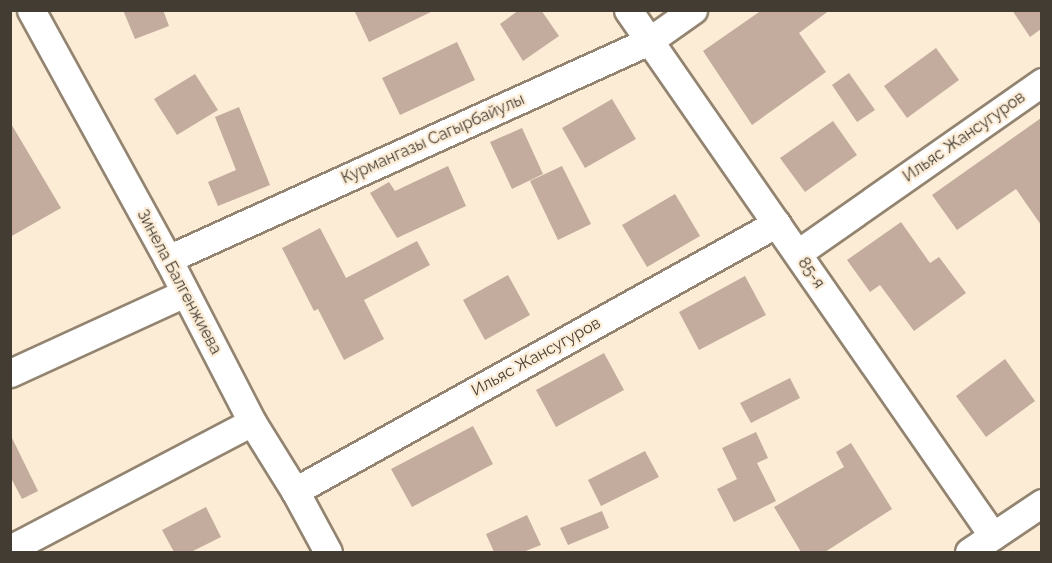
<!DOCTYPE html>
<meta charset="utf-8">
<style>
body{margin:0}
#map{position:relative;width:1052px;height:563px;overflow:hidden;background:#fcecd6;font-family:Raleway,sans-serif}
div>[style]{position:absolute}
.building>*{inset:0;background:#c3ab9d}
.roads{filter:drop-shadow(2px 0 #928470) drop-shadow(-2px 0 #928470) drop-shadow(0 2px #928470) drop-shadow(0 -2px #928470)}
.street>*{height:27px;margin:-13.5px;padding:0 13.5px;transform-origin:13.5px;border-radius:13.5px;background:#fff}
span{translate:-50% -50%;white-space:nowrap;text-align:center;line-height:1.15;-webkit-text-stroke:4.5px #fcecd6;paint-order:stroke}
.street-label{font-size:16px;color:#423c33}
.frame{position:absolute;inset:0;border:12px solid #423c33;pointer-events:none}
</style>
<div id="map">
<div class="building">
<div style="clip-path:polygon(123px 10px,163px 10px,169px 26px,135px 39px)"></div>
<div style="clip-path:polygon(354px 10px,435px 10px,369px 42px)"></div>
<div style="clip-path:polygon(519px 10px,541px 10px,559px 36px,523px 61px,500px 24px)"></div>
<div style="clip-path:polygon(762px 10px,830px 10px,799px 33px,826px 72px,752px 125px,703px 51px)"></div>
<div style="clip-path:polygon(1012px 10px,1041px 10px,1041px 29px,1030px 37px)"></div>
<div style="clip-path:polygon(457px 42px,475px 80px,400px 115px,382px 78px)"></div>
<div style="clip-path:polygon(936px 48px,959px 80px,907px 118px,884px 86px)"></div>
<div style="clip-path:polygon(849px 73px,875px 110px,857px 122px,832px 85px)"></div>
<div style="clip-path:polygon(195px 74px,218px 110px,177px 135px,154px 99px)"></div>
<div style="clip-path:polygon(612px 99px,636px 139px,585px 168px,562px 128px)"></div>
<div style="clip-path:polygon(239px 107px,270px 185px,218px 206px,208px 182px,236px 170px,215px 117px)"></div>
<div style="clip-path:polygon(1041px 118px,1041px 225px,1016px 189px,957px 230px,932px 195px)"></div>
<div style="clip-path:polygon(833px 121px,857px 155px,805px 192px,780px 158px)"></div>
<div style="clip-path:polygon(10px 122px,61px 208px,10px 237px)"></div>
<div style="clip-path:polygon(522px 128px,543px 174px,512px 189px,490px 142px)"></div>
<div style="clip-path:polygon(448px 166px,466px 206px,397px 238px,370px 193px,389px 182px,395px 191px)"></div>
<div style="clip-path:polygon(562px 166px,591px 224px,558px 240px,530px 181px)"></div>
<div style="clip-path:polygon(675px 194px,700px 236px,647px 267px,622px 225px)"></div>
<div style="clip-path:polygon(901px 222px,930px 263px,939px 257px,966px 293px,914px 331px,880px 285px,870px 292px,847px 260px)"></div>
<div style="clip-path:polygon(320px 228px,346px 278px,417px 241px,430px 265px,364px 300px,384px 339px,344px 360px,318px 309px,314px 311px,282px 248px)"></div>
<div style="clip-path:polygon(508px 275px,530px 315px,485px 340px,463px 300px)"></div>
<div style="clip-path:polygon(745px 276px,766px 315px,699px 350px,679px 312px)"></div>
<div style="clip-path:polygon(604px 353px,624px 390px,556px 427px,536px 390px)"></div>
<div style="clip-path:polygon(1005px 359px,1035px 401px,986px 437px,956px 396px)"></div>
<div style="clip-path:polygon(790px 378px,800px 398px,751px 423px,740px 403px)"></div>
<div style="clip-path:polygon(473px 426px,493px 464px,412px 507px,391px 469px)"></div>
<div style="clip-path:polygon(756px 432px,768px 458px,757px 463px,776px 501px,734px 522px,717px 489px,737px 479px,722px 448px)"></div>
<div style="clip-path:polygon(10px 434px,38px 491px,22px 499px,10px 476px)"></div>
<div style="clip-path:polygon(851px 443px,892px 509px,825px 552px,801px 552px,774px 507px,844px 467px,836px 452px)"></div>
<div style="clip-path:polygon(645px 451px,659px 477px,601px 506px,588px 480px)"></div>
<div style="clip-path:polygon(206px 507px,221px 537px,191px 552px,174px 552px,162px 530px)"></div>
<div style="clip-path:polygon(602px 511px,609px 528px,568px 545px,560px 528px)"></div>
<div style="clip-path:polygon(527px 515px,541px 545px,523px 552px,494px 552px,486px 534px)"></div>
</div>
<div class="roads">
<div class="street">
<div style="left:31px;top:10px;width:284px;rotate:61.2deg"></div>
<div style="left:168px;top:259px;width:183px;rotate:62.7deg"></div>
<div style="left:252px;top:422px;width:81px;rotate:58.1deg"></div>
<div style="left:295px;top:491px;width:69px;rotate:61.6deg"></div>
<div style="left:628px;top:10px;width:640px;rotate:55.24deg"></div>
<div style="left:798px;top:253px;width:298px;rotate:-35deg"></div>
<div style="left:168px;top:259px;width:528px;rotate:-24.38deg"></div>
<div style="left:649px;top:41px;width:54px;rotate:-35.2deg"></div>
<div style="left:10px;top:373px;width:192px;rotate:-24.6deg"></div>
<div style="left:295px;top:491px;width:551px;rotate:-29.07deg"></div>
<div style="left:10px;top:549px;width:273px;rotate:-27.7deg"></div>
<div style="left:969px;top:552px;width:88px;rotate:-33.9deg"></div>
</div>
</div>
<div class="street-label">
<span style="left:964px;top:137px;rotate:-35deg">Ильяс Жансугуров</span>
<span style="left:433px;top:139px;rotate:-24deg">Курмангазы Сагырбайулы</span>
<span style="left:811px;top:273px;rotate:55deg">85-я</span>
<span style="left:179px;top:282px;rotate:62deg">Зинела Балгенжиева</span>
<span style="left:536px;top:357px;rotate:-29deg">Ильяс Жансугуров</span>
</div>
<div class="frame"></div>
</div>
